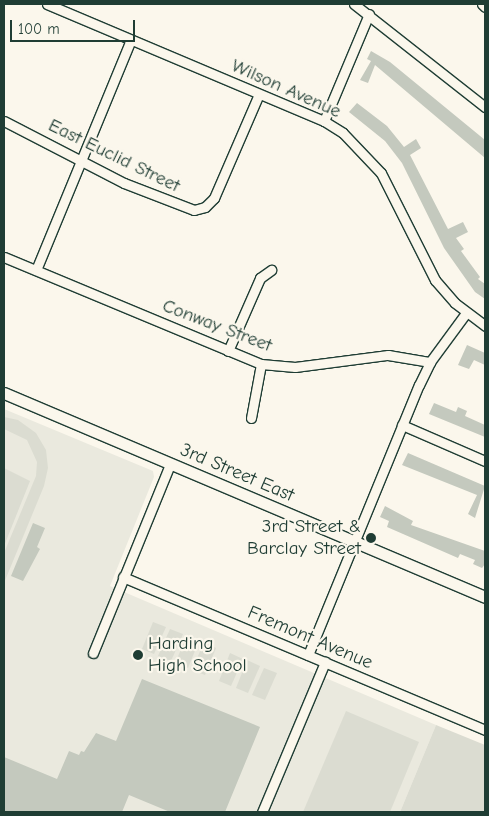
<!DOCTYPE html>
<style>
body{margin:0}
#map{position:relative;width:489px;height:816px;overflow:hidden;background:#fbf7ec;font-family:"Comic Neue",sans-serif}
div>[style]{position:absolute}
.built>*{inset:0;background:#eae9de}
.green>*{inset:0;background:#dbdcd1}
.building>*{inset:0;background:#c4c9be}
.roads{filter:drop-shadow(1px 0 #1f3d34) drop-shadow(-1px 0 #1f3d34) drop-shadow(0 1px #1f3d34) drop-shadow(0 -1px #1f3d34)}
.minor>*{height:9px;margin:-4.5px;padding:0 4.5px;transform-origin:4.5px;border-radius:4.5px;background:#fbf7ec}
.tertiary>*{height:11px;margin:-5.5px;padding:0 5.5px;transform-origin:5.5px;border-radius:5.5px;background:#fbf7ec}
.dots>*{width:14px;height:14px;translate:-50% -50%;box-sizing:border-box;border:2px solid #fbf7ec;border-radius:50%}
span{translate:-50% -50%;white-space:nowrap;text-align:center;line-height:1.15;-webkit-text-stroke:4.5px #fbf7ec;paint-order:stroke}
.street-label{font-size:19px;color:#1f3d34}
.poi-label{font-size:19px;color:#1f3d34}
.right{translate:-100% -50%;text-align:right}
.left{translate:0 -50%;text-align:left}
.frame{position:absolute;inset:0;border:5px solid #1f3d34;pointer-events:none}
.scale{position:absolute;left:10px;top:20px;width:125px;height:22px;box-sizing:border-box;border:2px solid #1f3d34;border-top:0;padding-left:6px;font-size:15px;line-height:18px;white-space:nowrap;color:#1f3d34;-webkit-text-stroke:4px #fbf7ec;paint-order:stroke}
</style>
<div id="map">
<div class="built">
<div style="clip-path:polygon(4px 409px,153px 471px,154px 477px,110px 586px,436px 725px,400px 812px,4px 812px)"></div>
</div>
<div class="green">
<div style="clip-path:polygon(4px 417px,18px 420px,36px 433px,46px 450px,48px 468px,44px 486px,4px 583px,4px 553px,36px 476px,37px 462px,27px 440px,4px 429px)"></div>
<div style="clip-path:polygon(4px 468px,30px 481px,4px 546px)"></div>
<div style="clip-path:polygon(153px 622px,166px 627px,154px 654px,142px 649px)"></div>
<div style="clip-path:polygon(170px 629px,183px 634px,171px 661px,158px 656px)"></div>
<div style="clip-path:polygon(187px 636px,199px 641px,188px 668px,175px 663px)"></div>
<div style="clip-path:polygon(204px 642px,216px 648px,205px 675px,192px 670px)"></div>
<div style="clip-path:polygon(230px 653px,243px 659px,231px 686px,219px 681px)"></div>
<div style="clip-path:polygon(247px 660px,260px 666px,248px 693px,236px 688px)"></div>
<div style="clip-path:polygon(264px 668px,277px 673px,265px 700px,252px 695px)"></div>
<div style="clip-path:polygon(346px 711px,419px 742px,390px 812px,303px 812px)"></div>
<div style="clip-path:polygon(436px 725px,485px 745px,485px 812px,400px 812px)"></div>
</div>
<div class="building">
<div style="clip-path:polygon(371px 51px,390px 62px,485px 140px,485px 158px,375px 65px,368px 83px,360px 80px,371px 61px,367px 59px)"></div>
<div style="clip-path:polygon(357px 103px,387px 126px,404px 147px,416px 139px,421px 148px,410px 155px,448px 229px,463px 222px,468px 232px,456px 238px,464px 249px,461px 251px,480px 277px,478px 279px,485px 284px,485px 299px,475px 292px,444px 248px,402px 163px,385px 141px,349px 112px)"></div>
<div style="clip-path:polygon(467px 345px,485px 353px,485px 365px,474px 360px,469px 369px,458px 365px)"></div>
<div style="clip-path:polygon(434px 403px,456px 412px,458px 407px,467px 411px,465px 416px,485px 425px,485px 437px,429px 414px)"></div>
<div style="clip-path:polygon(408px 453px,485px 486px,475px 518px,468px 514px,477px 495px,402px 465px)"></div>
<div style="clip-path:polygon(385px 506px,413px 521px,411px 525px,485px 551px,485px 564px,482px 568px,473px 564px,475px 560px,460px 554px,458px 558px,387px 527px,389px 521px,380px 517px)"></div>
<div style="clip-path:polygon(33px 523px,45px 528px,37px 547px,40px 549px,23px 581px,11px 576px)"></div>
<div style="clip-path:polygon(142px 679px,260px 727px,225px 812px,170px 812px,129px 795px,122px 812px,4px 812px,4px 757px,57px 779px,69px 751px,79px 755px,81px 751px,84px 752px,96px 733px,116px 741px)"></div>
</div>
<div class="roads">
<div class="minor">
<div style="left:47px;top:4px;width:301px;rotate:22.9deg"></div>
<div style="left:324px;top:121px;width:22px;rotate:32deg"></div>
<div style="left:343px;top:133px;width:55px;rotate:46.5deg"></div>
<div style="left:381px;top:173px;width:120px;rotate:63.2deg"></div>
<div style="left:435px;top:280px;width:30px;rotate:49deg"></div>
<div style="left:455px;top:303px;width:38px;rotate:37deg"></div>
<div style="left:354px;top:4px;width:167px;rotate:38.2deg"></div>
<div style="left:482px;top:4px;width:4px;rotate:45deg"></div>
<div style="left:4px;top:121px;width:135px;rotate:27.3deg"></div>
<div style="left:124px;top:183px;width:75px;rotate:21.1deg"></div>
<div style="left:194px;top:210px;width:11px;rotate:-15deg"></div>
<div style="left:205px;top:207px;width:13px;rotate:-45deg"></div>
<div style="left:214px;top:198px;width:113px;rotate:-66.6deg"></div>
<div style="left:324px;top:121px;width:116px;rotate:-67.2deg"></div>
<div style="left:4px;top:257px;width:278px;rotate:22.6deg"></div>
<div style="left:261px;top:364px;width:34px;rotate:5deg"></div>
<div style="left:295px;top:367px;width:94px;rotate:-7.4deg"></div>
<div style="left:388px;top:355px;width:43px;rotate:9.5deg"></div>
<div style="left:36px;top:270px;width:249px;rotate:-67.6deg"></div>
<div style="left:228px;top:351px;width:80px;rotate:-66.3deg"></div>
<div style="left:260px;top:278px;width:14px;rotate:-36deg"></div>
<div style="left:251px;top:418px;width:55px;rotate:-79.5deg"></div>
<div style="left:402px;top:425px;width:90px;rotate:23.4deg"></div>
<div style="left:123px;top:577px;width:393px;rotate:22.9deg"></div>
<div style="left:93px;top:653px;width:204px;rotate:-67.8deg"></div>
<div style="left:308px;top:655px;width:292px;rotate:-67.7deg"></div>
<div style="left:419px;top:385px;width:25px;rotate:-64deg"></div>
<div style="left:430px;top:362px;width:61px;rotate:-53.7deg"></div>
<div style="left:262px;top:812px;width:163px;rotate:-67.2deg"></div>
</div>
<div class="tertiary">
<div style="left:4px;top:393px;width:522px;rotate:22.98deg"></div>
</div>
</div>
<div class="dots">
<div style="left:371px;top:538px;background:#1f3d34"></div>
<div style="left:138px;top:655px;background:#1f3d34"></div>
</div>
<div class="street-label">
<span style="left:286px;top:89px;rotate:24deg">Wilson Avenue</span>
<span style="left:114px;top:156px;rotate:26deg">East Euclid Street</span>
<span style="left:217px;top:326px;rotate:21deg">Conway Street</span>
<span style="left:237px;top:473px;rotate:23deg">3rd Street East</span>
<span style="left:310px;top:638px;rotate:23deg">Fremont Avenue</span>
</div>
<div class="poi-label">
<span class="right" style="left:361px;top:538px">3rd Street &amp;<br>Barclay Street</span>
<span class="left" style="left:148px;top:655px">Harding<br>High School</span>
</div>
<div class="frame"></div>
<div class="scale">100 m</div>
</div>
